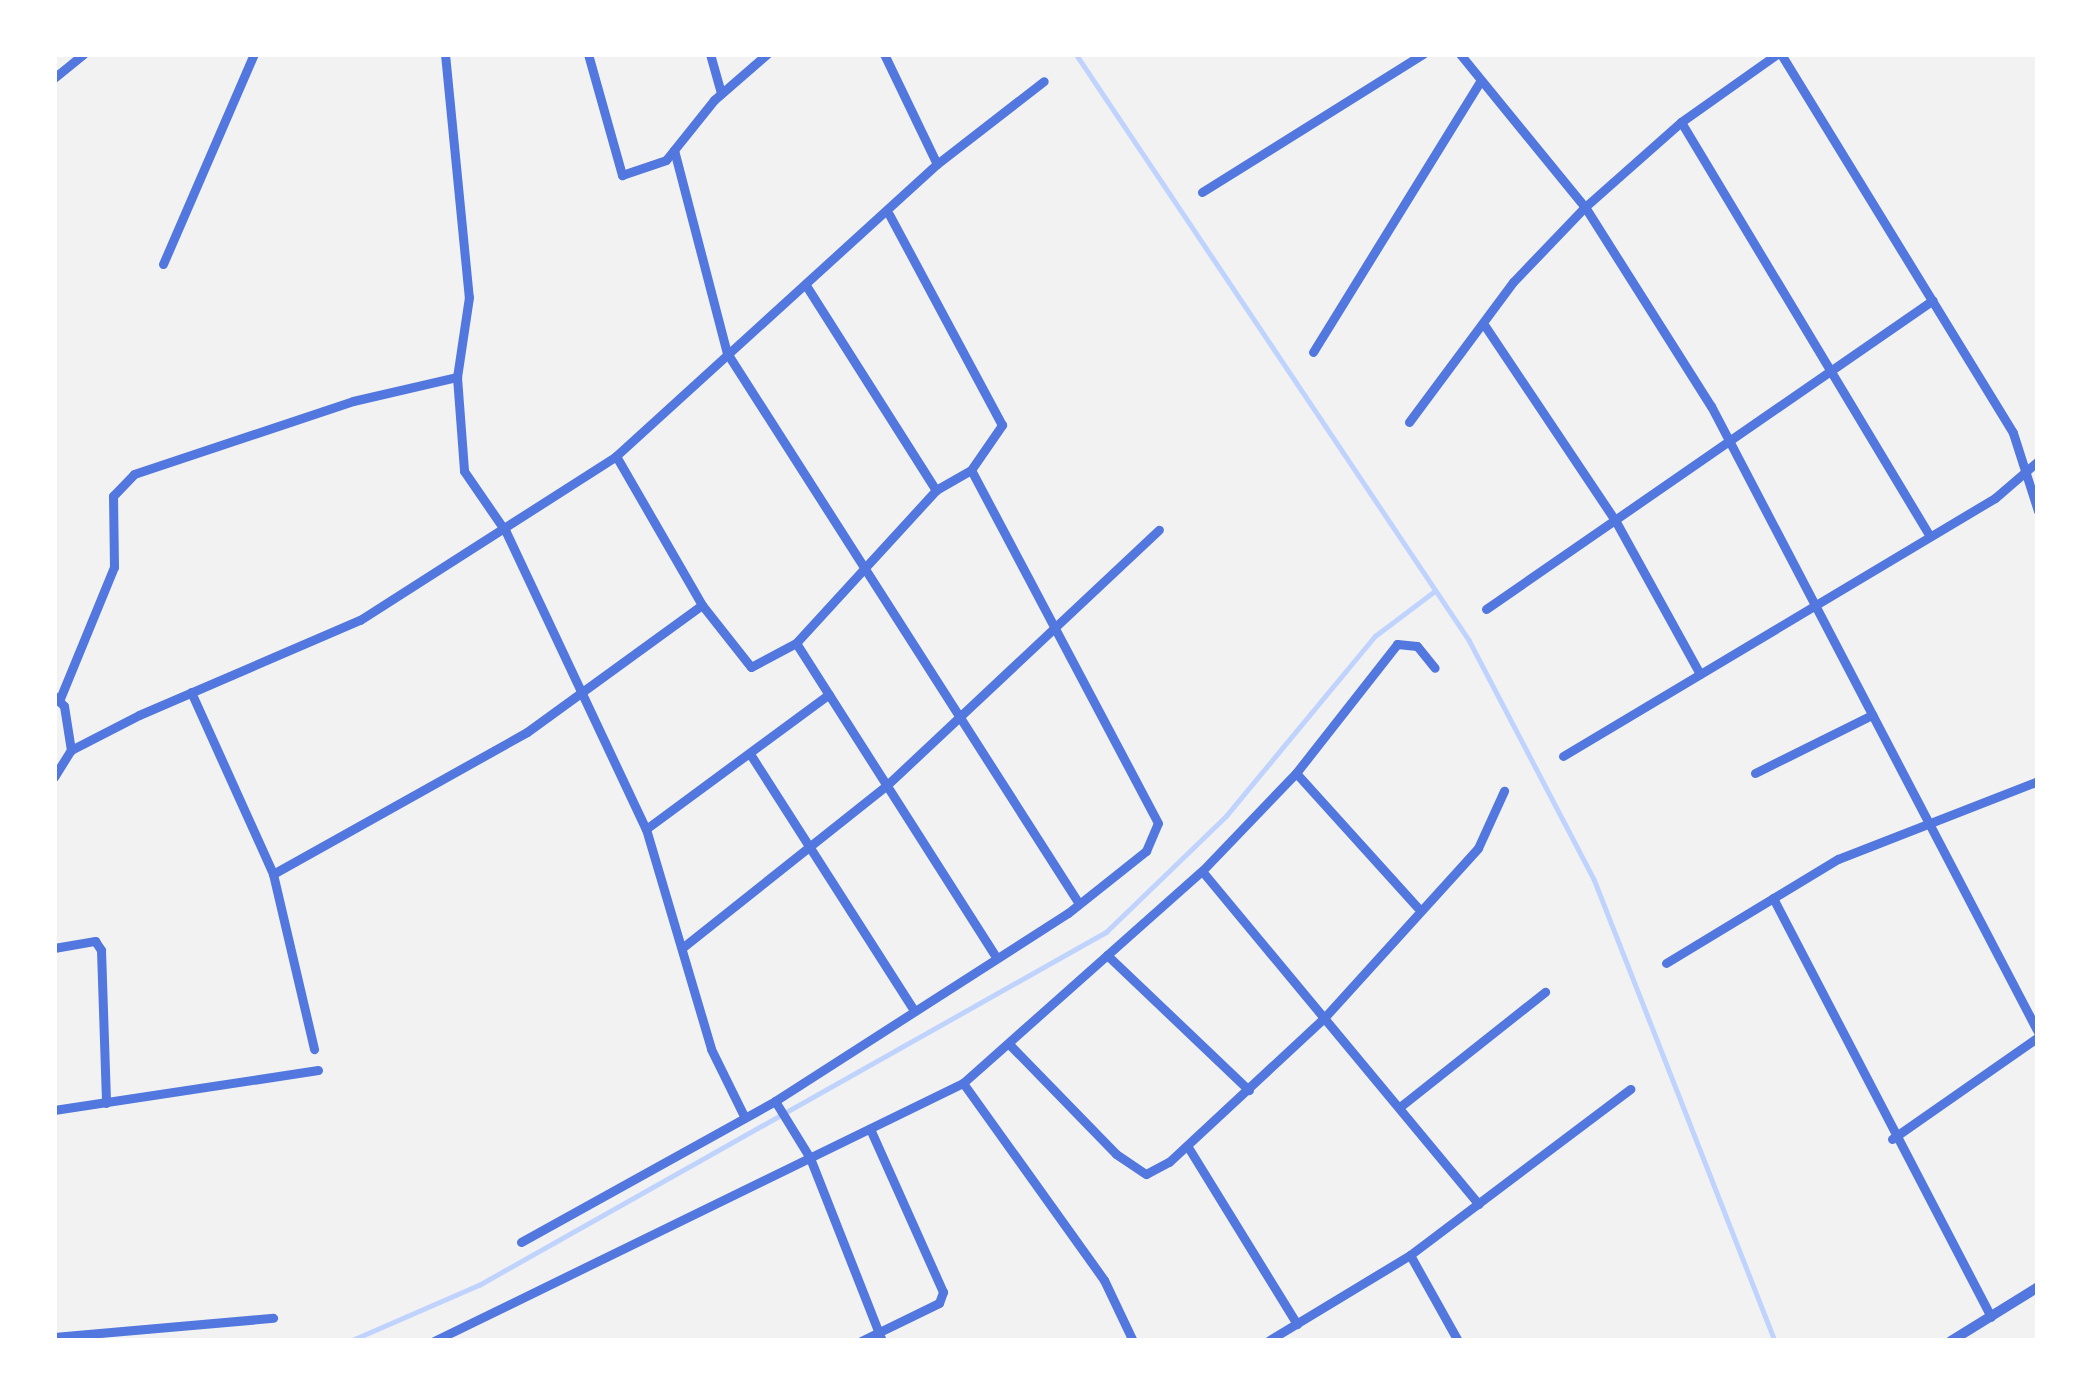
<!DOCTYPE html>
<style>
body{margin:0}
#map{position:relative;width:2092px;height:1395px;overflow:hidden;background:#f2f2f2;font-family:"Golos Text",sans-serif}
div>[style]{position:absolute}
.stream>*{height:4.5px;margin:-2.25px;padding:0 2.25px;transform-origin:2.25px;border-radius:2.25px;background:#bfd3fe}
.minor>*{height:9px;margin:-4.5px;padding:0 4.5px;transform-origin:4.5px;border-radius:4.5px;background:#5277de}
.tertiary>*{height:10px;margin:-5px;padding:0 5px;transform-origin:5px;border-radius:5px;background:#5277de}
span{translate:-50% -50%;white-space:nowrap;text-align:center;line-height:1.15;-webkit-text-stroke:12px #fff;paint-order:stroke}
.frame{position:absolute;inset:0;border:57px solid #fff;pointer-events:none}
</style>
<div id="map">
<div class="stream">
<div style="left:1076px;top:54px;width:706px;rotate:56.15deg"></div>
<div style="left:1469px;top:640px;width:270px;rotate:62.4deg"></div>
<div style="left:1594px;top:879px;width:496px;rotate:68.6deg"></div>
<div style="left:350px;top:1341px;width:141px;rotate:-23.5deg"></div>
<div style="left:479px;top:1285px;width:720px;rotate:-29.38deg"></div>
<div style="left:1106px;top:932px;width:167px;rotate:-44deg"></div>
<div style="left:1226px;top:816px;width:234px;rotate:-50.4deg"></div>
<div style="left:1375px;top:636px;width:75px;rotate:-36.9deg"></div>
</div>
<div class="minor">
<div style="left:445px;top:54px;width:244px;rotate:84.4deg"></div>
<div style="left:469px;top:297px;width:81px;rotate:98.5deg"></div>
<div style="left:457px;top:377px;width:94px;rotate:85.7deg"></div>
<div style="left:464px;top:471px;width:74px;rotate:55.5deg"></div>
<div style="left:506px;top:532px;width:328px;rotate:64.8deg"></div>
<div style="left:646px;top:829px;width:229px;rotate:73.5deg"></div>
<div style="left:711px;top:1049px;width:75px;rotate:63.8deg"></div>
<div style="left:588px;top:54px;width:126px;rotate:74.3deg"></div>
<div style="left:622px;top:175px;width:46px;rotate:-18.8deg"></div>
<div style="left:666px;top:160px;width:77px;rotate:-51.3deg"></div>
<div style="left:714px;top:100px;width:70px;rotate:-41deg"></div>
<div style="left:710px;top:54px;width:41px;rotate:74.2deg"></div>
<div style="left:884px;top:54px;width:122px;rotate:64.3deg"></div>
<div style="left:1460px;top:54px;width:198px;rotate:50.8deg"></div>
<div style="left:1585px;top:207px;width:236px;rotate:57.7deg"></div>
<div style="left:1711px;top:406px;width:706px;rotate:62.42deg"></div>
<div style="left:1781px;top:54px;width:444px;rotate:58.5deg"></div>
<div style="left:2013px;top:433px;width:82px;rotate:72.2deg"></div>
<div style="left:54px;top:78px;width:38px;rotate:-39deg"></div>
<div style="left:1681px;top:122px;width:483px;rotate:59deg"></div>
<div style="left:674px;top:150px;width:210px;rotate:75.4deg"></div>
<div style="left:727px;top:353px;width:652px;rotate:57.41deg"></div>
<div style="left:1202px;top:192px;width:261px;rotate:-32deg"></div>
<div style="left:163px;top:264px;width:229px;rotate:-66.6deg"></div>
<div style="left:807px;top:287px;width:241px;rotate:57.6deg"></div>
<div style="left:1485px;top:326px;width:234px;rotate:56.2deg"></div>
<div style="left:1615px;top:520px;width:176px;rotate:61.1deg"></div>
<div style="left:1313px;top:352px;width:316px;rotate:-58.3deg"></div>
<div style="left:1409px;top:422px;width:174px;rotate:-53.4deg"></div>
<div style="left:1513px;top:282px;width:104px;rotate:-46.2deg"></div>
<div style="left:1585px;top:207px;width:128px;rotate:-41.5deg"></div>
<div style="left:1681px;top:122px;width:118px;rotate:-35.3deg"></div>
<div style="left:616px;top:456px;width:172px;rotate:60deg"></div>
<div style="left:702px;top:605px;width:79px;rotate:51.7deg"></div>
<div style="left:751px;top:667px;width:51px;rotate:-28.1deg"></div>
<div style="left:796px;top:643px;width:207px;rotate:-47.5deg"></div>
<div style="left:936px;top:490px;width:40px;rotate:-29.7deg"></div>
<div style="left:971px;top:470px;width:55px;rotate:-55.4deg"></div>
<div style="left:1002px;top:425px;width:239px;rotate:-118.2deg"></div>
<div style="left:1486px;top:609px;width:543px;rotate:-34.66deg"></div>
<div style="left:796px;top:643px;width:369px;rotate:57.5deg"></div>
<div style="left:191px;top:692px;width:200px;rotate:65.7deg"></div>
<div style="left:273px;top:874px;width:180px;rotate:76.8deg"></div>
<div style="left:54px;top:696px;width:14px;rotate:45deg"></div>
<div style="left:64px;top:706px;width:45px;rotate:81deg"></div>
<div style="left:59px;top:701px;width:145px;rotate:-67.7deg"></div>
<div style="left:114px;top:567px;width:71px;rotate:-90.8deg"></div>
<div style="left:113px;top:496px;width:30px;rotate:-46deg"></div>
<div style="left:134px;top:474px;width:231px;rotate:-18.4deg"></div>
<div style="left:353px;top:401px;width:107px;rotate:-13deg"></div>
<div style="left:1563px;top:756px;width:503px;rotate:-30.85deg"></div>
<div style="left:1995px;top:498px;width:57px;rotate:-40.7deg"></div>
<div style="left:752px;top:757px;width:297px;rotate:57.4deg"></div>
<div style="left:1296px;top:773px;width:181px;rotate:47.9deg"></div>
<div style="left:1755px;top:773px;width:131px;rotate:-26.4deg"></div>
<div style="left:54px;top:777px;width:32px;rotate:-58deg"></div>
<div style="left:71px;top:750px;width:76px;rotate:-27.2deg"></div>
<div style="left:139px;top:715px;width:241px;rotate:-23.3deg"></div>
<div style="left:360px;top:620px;width:304px;rotate:-32.6deg"></div>
<div style="left:616px;top:456px;width:434px;rotate:-42.3deg"></div>
<div style="left:937px;top:164px;width:135px;rotate:-37.8deg"></div>
<div style="left:646px;top:829px;width:227px;rotate:-36.4deg"></div>
<div style="left:1202px;top:871px;width:433px;rotate:50.3deg"></div>
<div style="left:273px;top:874px;width:291px;rotate:-29.2deg"></div>
<div style="left:527px;top:732px;width:216px;rotate:-36deg"></div>
<div style="left:1773px;top:898px;width:472px;rotate:62.5deg"></div>
<div style="left:54px;top:948px;width:42px;rotate:-9.7deg"></div>
<div style="left:95px;top:941px;width:11px;rotate:56deg"></div>
<div style="left:101px;top:950px;width:153px;rotate:88.1deg"></div>
<div style="left:682px;top:948px;width:262px;rotate:-38.5deg"></div>
<div style="left:887px;top:785px;width:373px;rotate:-43.2deg"></div>
<div style="left:1107px;top:955px;width:196px;rotate:43.6deg"></div>
<div style="left:1666px;top:963px;width:201px;rotate:-31.2deg"></div>
<div style="left:1838px;top:859px;width:215px;rotate:-21.3deg"></div>
<div style="left:1010px;top:1045px;width:152px;rotate:45.8deg"></div>
<div style="left:1116px;top:1154px;width:36px;rotate:34deg"></div>
<div style="left:1146px;top:1174px;width:26px;rotate:-28deg"></div>
<div style="left:1169px;top:1162px;width:212px;rotate:-42.9deg"></div>
<div style="left:1324px;top:1018px;width:229px;rotate:-47.8deg"></div>
<div style="left:1478px;top:848px;width:63px;rotate:-65.5deg"></div>
<div style="left:963px;top:1083px;width:242px;rotate:54.4deg"></div>
<div style="left:1104px;top:1280px;width:68px;rotate:64.6deg"></div>
<div style="left:775px;top:1101px;width:67px;rotate:58.4deg"></div>
<div style="left:810px;top:1158px;width:197px;rotate:68.5deg"></div>
<div style="left:1401px;top:1106px;width:184px;rotate:-38.4deg"></div>
<div style="left:54px;top:1110px;width:267px;rotate:-8.6deg"></div>
<div style="left:1892px;top:1139px;width:178px;rotate:-34.9deg"></div>
<div style="left:1188px;top:1147px;width:208px;rotate:58.4deg"></div>
<div style="left:521px;top:1242px;width:291px;rotate:-29deg"></div>
<div style="left:775px;top:1101px;width:348px;rotate:-32.7deg"></div>
<div style="left:1068px;top:913px;width:100px;rotate:-38.5deg"></div>
<div style="left:1146px;top:851px;width:30px;rotate:-67deg"></div>
<div style="left:1158px;top:823px;width:399px;rotate:-117.9deg"></div>
<div style="left:1410px;top:1255px;width:98px;rotate:60.8deg"></div>
<div style="left:54px;top:1337px;width:220px;rotate:-5deg"></div>
<div style="left:434px;top:1341px;width:589px;rotate:-26deg"></div>
<div style="left:963px;top:1083px;width:319px;rotate:-41.6deg"></div>
<div style="left:1202px;top:871px;width:136px;rotate:-46.2deg"></div>
<div style="left:1296px;top:773px;width:164px;rotate:-51.9deg"></div>
<div style="left:1397px;top:644px;width:20px;rotate:6deg"></div>
<div style="left:1417px;top:646px;width:28px;rotate:51deg"></div>
<div style="left:861px;top:1341px;width:87px;rotate:-26deg"></div>
<div style="left:939px;top:1303px;width:12px;rotate:-70deg"></div>
<div style="left:943px;top:1292px;width:179px;rotate:-114.1deg"></div>
<div style="left:1268px;top:1341px;width:166px;rotate:-31.2deg"></div>
<div style="left:1410px;top:1255px;width:276px;rotate:-37deg"></div>
</div>
<div class="tertiary">
<div style="left:1951px;top:1341px;width:102px;rotate:-31.8deg"></div>
</div>
<div class="frame"></div>
</div>
